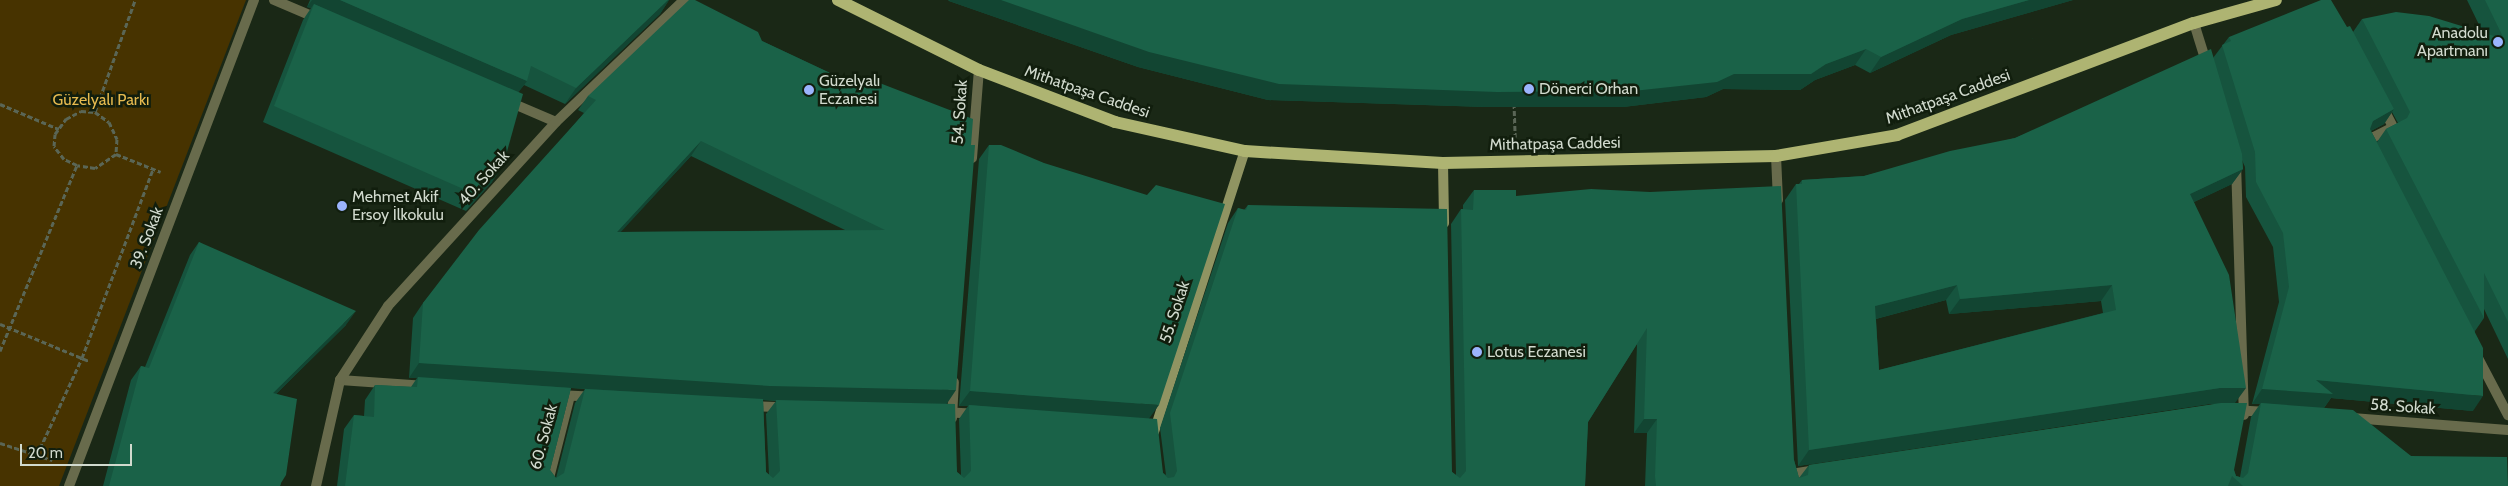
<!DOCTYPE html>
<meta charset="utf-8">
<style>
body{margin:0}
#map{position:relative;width:2508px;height:486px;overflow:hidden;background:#1a2816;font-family:Cabin,sans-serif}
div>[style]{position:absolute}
.green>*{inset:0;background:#473300}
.path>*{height:3px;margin-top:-1.5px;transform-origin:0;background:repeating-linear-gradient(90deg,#5a6656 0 5px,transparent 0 7.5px)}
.street>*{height:10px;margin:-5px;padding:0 5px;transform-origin:5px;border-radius:5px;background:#686b4c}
.secondary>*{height:10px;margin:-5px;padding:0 5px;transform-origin:5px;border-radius:5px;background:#909462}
.primary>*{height:12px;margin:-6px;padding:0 6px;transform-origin:6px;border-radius:6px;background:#aeb472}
.wall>*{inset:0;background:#16543e}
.shaded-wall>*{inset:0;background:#124532}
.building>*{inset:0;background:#1a6248}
.dots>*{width:14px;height:14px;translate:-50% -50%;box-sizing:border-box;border:2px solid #111e0d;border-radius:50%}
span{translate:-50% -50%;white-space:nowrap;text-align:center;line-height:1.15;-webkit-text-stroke:5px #111e0d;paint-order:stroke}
.poi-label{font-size:16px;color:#d1dace}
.right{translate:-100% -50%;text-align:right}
.left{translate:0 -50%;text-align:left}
.street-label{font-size:16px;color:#d1dace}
.park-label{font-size:16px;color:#e6ba4f}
.scale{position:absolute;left:20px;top:444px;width:112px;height:22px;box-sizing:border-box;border:2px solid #d1dace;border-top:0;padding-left:6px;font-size:15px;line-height:18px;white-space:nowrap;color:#d1dace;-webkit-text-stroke:4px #111e0d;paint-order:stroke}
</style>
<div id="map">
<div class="green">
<div style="clip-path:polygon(0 0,246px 0,59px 486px,0 486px)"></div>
</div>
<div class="path">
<div style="left:1514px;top:103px;width:34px;rotate:88deg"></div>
<div style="left:0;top:104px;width:64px;rotate:23deg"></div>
<div style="left:95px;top:112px;width:119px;rotate:-70.3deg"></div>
<div style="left:116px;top:154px;width:25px;rotate:146deg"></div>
<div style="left:95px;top:168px;width:18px;rotate:-171deg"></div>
<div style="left:77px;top:165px;width:14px;rotate:-155deg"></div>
<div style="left:64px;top:159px;width:16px;rotate:-128deg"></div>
<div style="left:54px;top:146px;width:12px;rotate:-85deg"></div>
<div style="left:55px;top:134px;width:19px;rotate:-54deg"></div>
<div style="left:66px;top:119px;width:17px;rotate:-28deg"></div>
<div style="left:81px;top:111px;width:14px;rotate:4deg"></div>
<div style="left:95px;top:112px;width:17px;rotate:36deg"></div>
<div style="left:109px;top:122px;width:19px;rotate:65deg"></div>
<div style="left:117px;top:139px;width:15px;rotate:94deg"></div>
<div style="left:116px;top:154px;width:48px;rotate:21.8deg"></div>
<div style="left:0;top:324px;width:96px;rotate:22.6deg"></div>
<div style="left:0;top:351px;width:201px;rotate:-67.5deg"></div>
<div style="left:0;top:443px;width:55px;rotate:18.1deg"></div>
<div style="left:37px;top:455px;width:107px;rotate:-65.1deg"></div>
<div style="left:82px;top:358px;width:202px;rotate:-69.4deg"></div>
</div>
<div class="street">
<div style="left:274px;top:0;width:49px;rotate:22.9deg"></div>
<div style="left:2194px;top:23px;width:44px;rotate:72.8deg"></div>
<div style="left:507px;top:101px;width:53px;rotate:23.2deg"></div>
<div style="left:2367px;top:144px;width:3px;rotate:-108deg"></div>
<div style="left:2366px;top:141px;width:30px;rotate:-27deg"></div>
<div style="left:2393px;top:127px;width:25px;rotate:-117deg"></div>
<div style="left:1776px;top:156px;width:44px;rotate:87.4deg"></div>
<div style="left:972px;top:158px;width:88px;rotate:-85.5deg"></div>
<div style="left:2236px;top:163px;width:252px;rotate:88.2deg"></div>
<div style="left:2477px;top:356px;width:67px;rotate:62.3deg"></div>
<div style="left:340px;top:380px;width:86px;rotate:4deg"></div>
<div style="left:558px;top:395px;width:35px;rotate:3deg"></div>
<div style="left:750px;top:406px;width:33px;rotate:2deg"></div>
<div style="left:2232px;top:410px;width:36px;rotate:3deg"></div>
<div style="left:942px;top:412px;width:33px;rotate:3deg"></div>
<div style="left:952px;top:418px;width:36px;rotate:-87deg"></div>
<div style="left:2352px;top:418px;width:156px;rotate:4.4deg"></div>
<div style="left:1791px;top:474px;width:26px;rotate:-9deg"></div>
<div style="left:69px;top:486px;width:520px;rotate:-69.16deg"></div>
<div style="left:316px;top:486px;width:109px;rotate:-77.2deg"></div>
<div style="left:340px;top:380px;width:88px;rotate:-57deg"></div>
<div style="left:388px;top:306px;width:249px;rotate:-47.6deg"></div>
<div style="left:556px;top:122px;width:177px;rotate:-43.6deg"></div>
<div style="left:547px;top:486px;width:93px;rotate:-75.7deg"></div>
</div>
<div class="secondary">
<div style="left:1443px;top:163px;width:60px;rotate:89deg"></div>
<div style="left:1154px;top:432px;width:295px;rotate:-72.1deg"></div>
</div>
<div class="primary">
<div style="left:838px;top:0;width:157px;rotate:26.4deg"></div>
<div style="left:979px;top:70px;width:146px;rotate:20.9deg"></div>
<div style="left:1115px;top:122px;width:133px;rotate:12.6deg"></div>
<div style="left:1245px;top:151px;width:198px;rotate:3.5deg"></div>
<div style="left:1443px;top:163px;width:333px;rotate:-1.2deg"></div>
<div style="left:1776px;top:156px;width:123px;rotate:-9.8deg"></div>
<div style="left:1897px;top:135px;width:317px;rotate:-20.7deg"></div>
<div style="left:2194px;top:23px;width:85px;rotate:-15.7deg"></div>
</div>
<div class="wall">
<div style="clip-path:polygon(310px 0,669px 0,660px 14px,565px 104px,524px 85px,518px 92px,492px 182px,466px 211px,263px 122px,303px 20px,311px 8px,307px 7px)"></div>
<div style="clip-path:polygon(948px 0,2073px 0,1951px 35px,1870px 73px,1855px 65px,1815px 80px,1800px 90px,1723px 89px,1706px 97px,1623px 107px,1486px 107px,1268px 100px,1138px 67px,949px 1px)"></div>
<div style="clip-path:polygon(evenodd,2467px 0,2508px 0,2508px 359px,2484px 309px,2484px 318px,2475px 331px,2473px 411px,2331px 398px,2324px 408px,2411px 456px,2508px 486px,1645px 486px,1647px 433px,1634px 433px,1637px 344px,1588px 422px,1585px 486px,337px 486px,344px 429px,354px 415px,364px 416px,365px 400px,375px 385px,411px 387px,417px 378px,409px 378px,413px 318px,423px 303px,584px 113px,578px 110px,588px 96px,762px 41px,862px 88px,946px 404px,957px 472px,961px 475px,959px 419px,968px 406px,959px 406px,979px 159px,989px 145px,1149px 418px,1163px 473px,1166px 475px,1160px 428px,1228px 223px,1238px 208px,1244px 210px,1248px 205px,1452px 472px,1456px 475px,1451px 224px,1461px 209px,1463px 209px,1463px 205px,1474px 190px,1516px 196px,1794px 460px,1799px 478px,1809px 465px,2217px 404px,2209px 404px,1798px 466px,1785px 200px,1796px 184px,1799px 184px,1802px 180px,1864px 176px,2015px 138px,2213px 58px,2229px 37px,2347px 27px,2353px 32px,2362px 19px,2483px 33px,2467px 0,2392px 112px,2398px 123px,2386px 129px,2377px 142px,2371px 131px,2384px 124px,2392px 112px,2467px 0,691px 156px,845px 230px,620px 232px,691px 156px,2467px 0,2242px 160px,2245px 167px,2246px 197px,2273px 247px,2279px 302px,2252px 404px,2260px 404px,2251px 417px,2240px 477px,2236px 476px,2234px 470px,2235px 403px,2194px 202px,2232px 184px,2243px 169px,2242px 160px,2467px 0,1946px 300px,1949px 314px,2101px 301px,2103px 313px,1879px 370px,1876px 319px,1946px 300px,2467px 0,571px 388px,585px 389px,575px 403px,556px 478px,550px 470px,571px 388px,2467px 0,763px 400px,776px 401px,766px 414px,769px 475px,766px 472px,763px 400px)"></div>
<div style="clip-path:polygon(199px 242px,346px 325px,276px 394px,281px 483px,280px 486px,103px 486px,131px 380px,141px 366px,145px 367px,190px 255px)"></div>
</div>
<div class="shaded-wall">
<div style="clip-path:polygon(312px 0,340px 0,527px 81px,515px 97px,314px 4px,311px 8px,307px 7px)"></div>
<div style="clip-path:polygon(668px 0,669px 0,660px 14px,565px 104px,576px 88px)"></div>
<div style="clip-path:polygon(950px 0,1001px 0,1734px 74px,1826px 64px,1866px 49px,1855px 65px,1815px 80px,1800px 90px,1723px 89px,1706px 97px,1623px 107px,1486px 107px,1268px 100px,1138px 67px,949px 1px)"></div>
<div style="clip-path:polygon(2029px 0,2073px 0,1951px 35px,1870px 73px,1881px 57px,1962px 19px)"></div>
<div style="clip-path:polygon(2394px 109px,2384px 124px,2362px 135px,2373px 121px)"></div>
<div style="clip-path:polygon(701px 141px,691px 156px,607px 247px,617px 232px)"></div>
<div style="clip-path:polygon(503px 166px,492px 182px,466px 211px,477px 195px)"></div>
<div style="clip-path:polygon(2243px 169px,2232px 184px,2179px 209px,2190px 194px)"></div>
<div style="clip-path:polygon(1957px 285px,1946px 300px,1864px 322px,1875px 306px)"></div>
<div style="clip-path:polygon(2112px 285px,2101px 301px,1949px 314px,1960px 299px)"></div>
<div style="clip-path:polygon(356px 311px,346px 325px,263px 407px,273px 393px)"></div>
<div style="clip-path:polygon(419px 363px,956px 390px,946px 405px,759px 400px,418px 378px,418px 377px,417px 378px,409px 378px)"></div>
<div style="clip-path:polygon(2316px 380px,2483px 396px,2473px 411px,2331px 398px,2323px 409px,2261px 403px,2260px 404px,2252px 404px,2262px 389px)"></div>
<div style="clip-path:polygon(2220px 388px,2246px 388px,2235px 403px,2209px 404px,1798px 466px,1809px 450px)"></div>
<div style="clip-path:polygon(970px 391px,1159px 405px,1148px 420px,969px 405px,968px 406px,959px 406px)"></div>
<div style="clip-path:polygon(1644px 419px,1657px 419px,1647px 433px,1634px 433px)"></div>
</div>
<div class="building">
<div style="clip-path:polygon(340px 0,668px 0,576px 88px,531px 66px,527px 81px)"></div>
<div style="clip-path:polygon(evenodd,689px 0,695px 0,758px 32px,762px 41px,862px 88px,877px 82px,973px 119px,971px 145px,975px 145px,956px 390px,770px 386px,419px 363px,423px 303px,479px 230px,596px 100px,588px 96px,689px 0,701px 141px,885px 230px,617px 232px,701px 141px)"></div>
<div style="clip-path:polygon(1001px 0,2029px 0,1962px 19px,1881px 57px,1866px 49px,1826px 64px,1811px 74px,1734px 74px,1717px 82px,1633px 91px,1497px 92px,1279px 84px,1149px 52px)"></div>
<div style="clip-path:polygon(2321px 0,2331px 0,2347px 27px,2350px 26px,2394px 109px,2373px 121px,2370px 129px,2483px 348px,2483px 396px,2316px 380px,2333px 394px,2262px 389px,2289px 287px,2283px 233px,2256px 182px,2255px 152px,2222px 45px,2231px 41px,2229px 37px)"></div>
<div style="clip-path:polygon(2485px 0,2508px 0,2508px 322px,2484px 273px,2484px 318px,2386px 129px,2407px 118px,2410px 112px,2362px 19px,2396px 12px,2429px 16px,2504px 39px)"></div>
<div style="clip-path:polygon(314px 4px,523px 94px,503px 166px,477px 195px,274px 106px)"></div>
<div style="clip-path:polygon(evenodd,2211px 49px,2242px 154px,2243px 169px,2190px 194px,2229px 275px,2246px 388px,2220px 388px,1809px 450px,1796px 184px,1802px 184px,1802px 180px,1864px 176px,1950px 151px,2015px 138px,2211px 49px,1957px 285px,1960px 299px,2112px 285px,2116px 310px,1879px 370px,1875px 306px,1957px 285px)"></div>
<div style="clip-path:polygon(989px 145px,1001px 145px,1044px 163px,1147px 195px,1156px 185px,1225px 204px,1159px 405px,970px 391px)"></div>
<div style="clip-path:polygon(1781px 186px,1794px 460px,1799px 478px,1808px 475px,1809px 465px,2221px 403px,2247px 403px,2234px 470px,2236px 476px,2243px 478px,2248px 473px,2261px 403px,2353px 410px,2411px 456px,2507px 457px,2508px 486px,2243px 486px,2232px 476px,2228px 486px,1656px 486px,1655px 476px,1657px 419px,1644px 419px,1647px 328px,1588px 422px,1585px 486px,345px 486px,354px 415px,374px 417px,375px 385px,417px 387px,418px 377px,571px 388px,550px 470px,556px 478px,564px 473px,585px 389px,763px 399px,766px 472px,773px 478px,780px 471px,776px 400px,955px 404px,957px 472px,964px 478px,971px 471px,969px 405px,1157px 419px,1163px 473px,1168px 478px,1174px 477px,1177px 471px,1170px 413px,1238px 208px,1246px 210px,1248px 205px,1447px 209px,1452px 472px,1460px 478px,1466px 471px,1461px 209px,1473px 210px,1474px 190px,1516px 190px,1516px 196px,1591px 189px,1650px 192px)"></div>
<div style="clip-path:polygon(199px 242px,356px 311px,273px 393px,297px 399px,286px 475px,281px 483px,280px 486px,109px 486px,141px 366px,149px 368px)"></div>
</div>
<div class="dots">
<div style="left:2498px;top:42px;background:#9bb4fd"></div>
<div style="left:1529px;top:89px;background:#9bb4fd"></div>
<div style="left:809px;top:90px;background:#9bb4fd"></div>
<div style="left:342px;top:206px;background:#9bb4fd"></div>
<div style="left:1477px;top:352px;background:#9bb4fd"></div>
</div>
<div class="poi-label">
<span class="right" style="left:2488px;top:42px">Anadolu<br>Apartmanı</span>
<span class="left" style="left:819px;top:90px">Güzelyalı<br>Eczanesi</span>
<span class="left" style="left:1539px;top:89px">Dönerci Orhan</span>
<span class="left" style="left:352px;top:206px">Mehmet Akif<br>Ersoy İlkokulu</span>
<span class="left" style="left:1487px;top:352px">Lotus Eczanesi</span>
</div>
<div class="street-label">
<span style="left:1087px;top:92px;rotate:19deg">Mithatpaşa Caddesi</span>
<span style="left:1948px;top:97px;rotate:-20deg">Mithatpaşa Caddesi</span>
<span style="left:960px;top:112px;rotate:-86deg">54. Sokak</span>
<span style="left:1555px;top:144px;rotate:-1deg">Mithatpaşa Caddesi</span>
<span style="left:484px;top:178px;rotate:-48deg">40. Sokak</span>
<span style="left:147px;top:238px;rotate:-69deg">39. Sokak</span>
<span style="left:1175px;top:312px;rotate:-72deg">55. Sokak</span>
<span style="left:2403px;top:407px;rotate:4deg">58. Sokak</span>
<span style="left:544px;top:437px;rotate:-75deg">60. Sokak</span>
</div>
<div class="park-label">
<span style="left:101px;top:100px">Güzelyalı Parkı</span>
</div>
<div class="scale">20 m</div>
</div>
